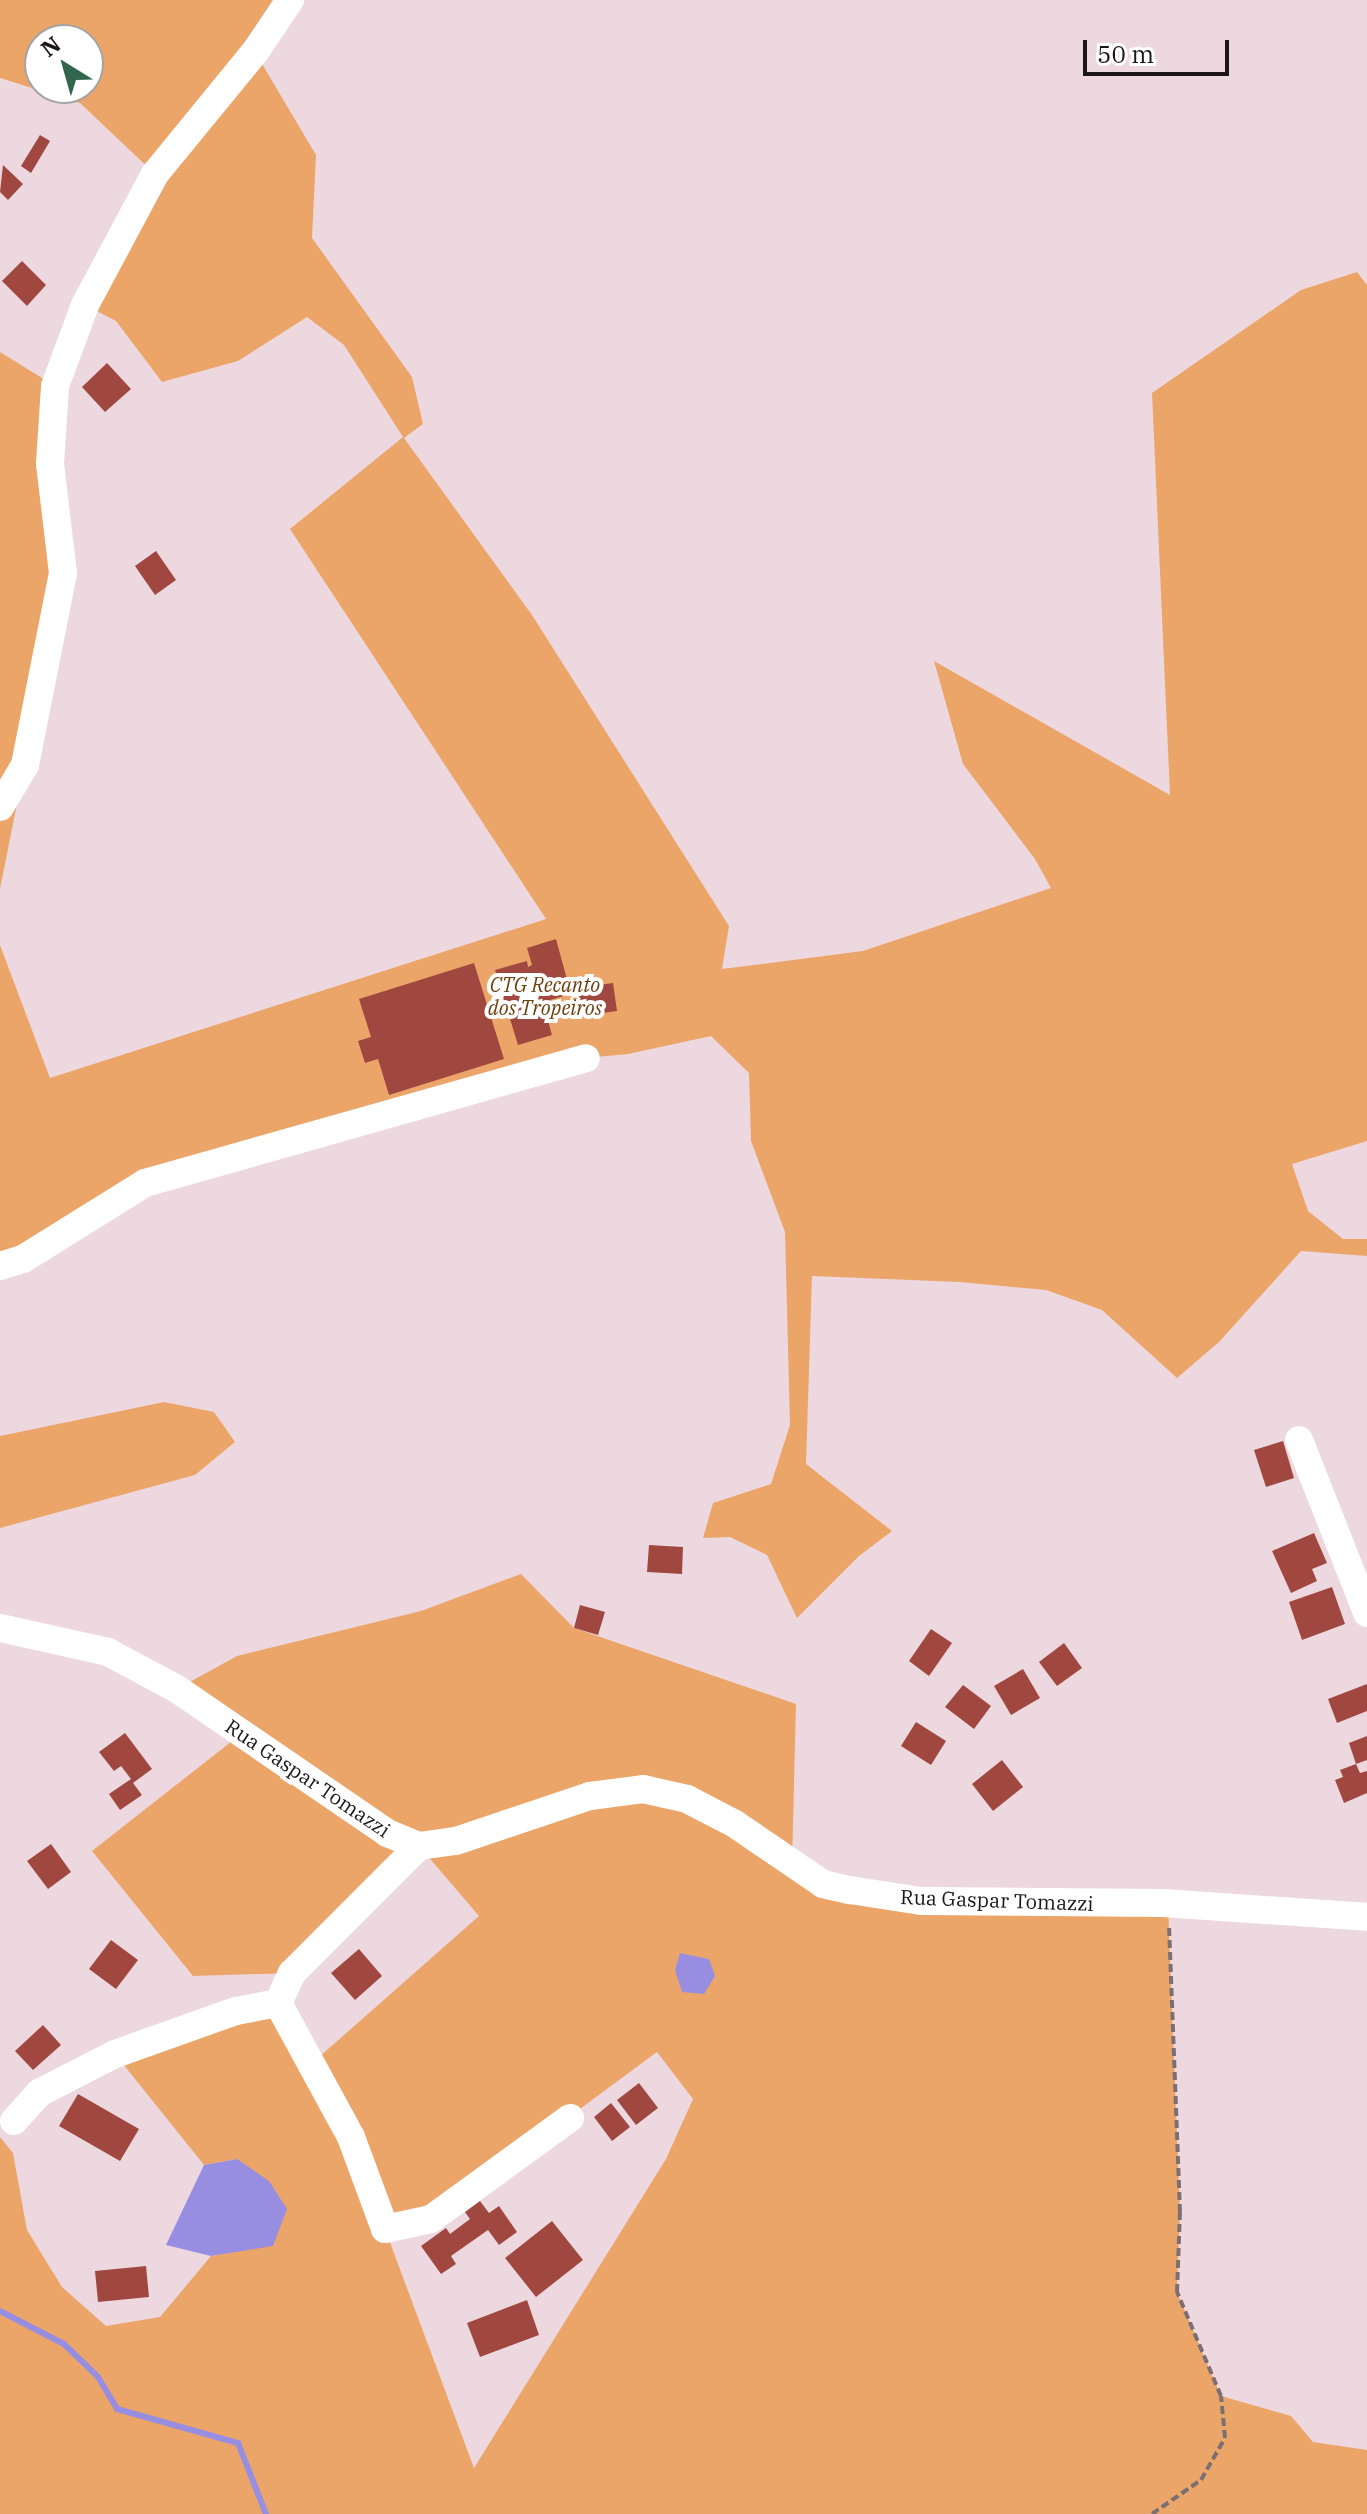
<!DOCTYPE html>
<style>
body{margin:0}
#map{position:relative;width:1367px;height:2514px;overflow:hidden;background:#edd8e0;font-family:"IBM Plex Serif",serif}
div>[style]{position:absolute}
.green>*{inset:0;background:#eca569}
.water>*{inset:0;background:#978ee1}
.stream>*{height:6px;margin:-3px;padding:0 3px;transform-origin:3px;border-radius:3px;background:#978ee1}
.building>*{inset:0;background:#a04840}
.path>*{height:4px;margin-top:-2px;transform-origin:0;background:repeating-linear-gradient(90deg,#7c6f74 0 8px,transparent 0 12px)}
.minor>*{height:28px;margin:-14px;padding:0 14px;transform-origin:14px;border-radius:14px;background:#fff}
span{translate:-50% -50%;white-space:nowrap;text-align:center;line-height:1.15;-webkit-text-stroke:8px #fff;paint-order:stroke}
.park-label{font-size:20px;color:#6e3e0d;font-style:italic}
.street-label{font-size:20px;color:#1d1618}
.north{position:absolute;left:24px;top:24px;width:80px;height:80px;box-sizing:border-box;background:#fff;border:2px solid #a5a2a3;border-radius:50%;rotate:323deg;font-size:22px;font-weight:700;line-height:32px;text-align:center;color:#1d1618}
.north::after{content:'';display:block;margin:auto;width:28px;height:36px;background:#32664c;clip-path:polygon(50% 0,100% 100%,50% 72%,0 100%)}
.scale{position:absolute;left:1083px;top:40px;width:146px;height:36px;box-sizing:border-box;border:4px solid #1d1618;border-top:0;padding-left:10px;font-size:24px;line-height:28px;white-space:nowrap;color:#1d1618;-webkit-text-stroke:6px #fff;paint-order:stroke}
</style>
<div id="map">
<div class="green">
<div style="clip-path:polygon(evenodd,0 0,290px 0,255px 52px,316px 155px,312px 238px,412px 377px,423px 424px,404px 438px,532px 615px,729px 926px,722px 969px,863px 951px,1051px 888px,1035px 859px,963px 764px,934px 661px,1170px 795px,1152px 393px,1301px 290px,1357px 272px,1367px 285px,1367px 1141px,1292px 1164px,1308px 1211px,1343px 1239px,1367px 1239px,1367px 1256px,1301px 1251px,1219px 1342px,1177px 1378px,1102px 1310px,1046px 1290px,960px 1282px,812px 1276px,806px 1464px,892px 1531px,859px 1556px,797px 1618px,767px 1555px,730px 1537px,703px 1538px,713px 1503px,771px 1484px,790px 1425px,785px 1232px,751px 1141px,749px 1073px,711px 1036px,628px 1054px,586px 1058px,145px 1183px,0 1266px,0 945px,50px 1078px,546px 919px,290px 529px,403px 437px,344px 345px,307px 317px,238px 361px,162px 382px,116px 321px,85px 305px,155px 174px,80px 103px,0 78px,0 0,40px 40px,88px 40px,88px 88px,40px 88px,40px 40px)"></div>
<div style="clip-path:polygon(0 352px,55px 386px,63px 573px,0 889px)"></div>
<div style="clip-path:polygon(164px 1402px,214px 1412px,235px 1442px,195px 1475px,0 1528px,0 1436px)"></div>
<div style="clip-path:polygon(evenodd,521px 1574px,574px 1628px,796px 1704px,792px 1865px,823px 1884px,1168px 1904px,1180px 2212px,1177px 2292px,1221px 2396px,1291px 2416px,1313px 2442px,1367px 2450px,1367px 2514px,0 2514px,0 2137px,13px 2153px,27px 2230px,62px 2287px,106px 2326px,160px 2317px,211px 2256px,273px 2245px,237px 2159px,204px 2165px,115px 2054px,278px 2003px,310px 2065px,479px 1916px,419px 1846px,292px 1973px,193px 1976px,92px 1851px,241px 1734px,177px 1689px,237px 1656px,421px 1611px,521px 1574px,657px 2052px,693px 2099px,666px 2159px,474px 2468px,385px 2229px,431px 2219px,657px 2052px)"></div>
</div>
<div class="water">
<div style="clip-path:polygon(680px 1953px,709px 1959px,715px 1976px,704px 1994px,682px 1992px,675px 1970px)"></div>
<div style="clip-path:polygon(237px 2159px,269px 2181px,287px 2209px,273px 2246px,211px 2256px,166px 2245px,204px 2165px)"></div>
</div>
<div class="stream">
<div style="left:0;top:2311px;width:72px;rotate:27.3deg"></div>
<div style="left:64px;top:2344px;width:47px;rotate:44.1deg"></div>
<div style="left:98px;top:2377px;width:37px;rotate:59deg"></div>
<div style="left:117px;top:2409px;width:126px;rotate:15.7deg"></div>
<div style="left:238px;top:2443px;width:76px;rotate:68.5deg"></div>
</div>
<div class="building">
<div style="clip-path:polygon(40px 135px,50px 141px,31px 173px,21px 166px)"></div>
<div style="clip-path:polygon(3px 165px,23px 184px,8px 200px,0 192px)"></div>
<div style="clip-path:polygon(22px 261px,46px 285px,27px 306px,2px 281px)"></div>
<div style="clip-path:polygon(107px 363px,131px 389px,105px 412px,82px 387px)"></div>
<div style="clip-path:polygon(156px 551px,176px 580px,155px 595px,135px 566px)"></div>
<div style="clip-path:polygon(556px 939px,571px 994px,543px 1002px,552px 1035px,518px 1045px,495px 970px,527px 961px,528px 967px,532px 965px,527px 948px)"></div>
<div style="clip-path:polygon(474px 963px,504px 1059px,389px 1095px,378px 1059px,365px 1063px,358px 1041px,371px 1037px,359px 999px)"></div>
<div style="clip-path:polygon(613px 983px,617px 1011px,581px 1016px,578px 988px)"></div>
<div style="clip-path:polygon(1283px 1441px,1294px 1478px,1266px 1487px,1254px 1450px)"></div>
<div style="clip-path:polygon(1314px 1533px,1327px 1563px,1312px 1569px,1317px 1581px,1291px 1593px,1272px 1551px)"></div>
<div style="clip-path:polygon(649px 1545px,683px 1547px,682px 1574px,647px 1572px)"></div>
<div style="clip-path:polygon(1332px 1587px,1345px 1624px,1302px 1640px,1289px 1602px)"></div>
<div style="clip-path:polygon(580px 1605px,605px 1612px,598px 1635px,574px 1628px)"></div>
<div style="clip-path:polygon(931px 1629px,952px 1643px,929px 1676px,909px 1661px)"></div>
<div style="clip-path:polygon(1064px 1643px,1082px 1668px,1057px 1686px,1039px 1662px)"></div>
<div style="clip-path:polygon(1023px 1669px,1040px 1698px,1011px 1715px,994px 1686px)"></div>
<div style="clip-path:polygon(1367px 1684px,1367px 1711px,1337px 1723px,1328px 1699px)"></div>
<div style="clip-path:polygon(963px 1685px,991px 1706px,974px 1729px,945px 1707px)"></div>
<div style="clip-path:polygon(916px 1722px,946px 1741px,931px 1765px,901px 1746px)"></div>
<div style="clip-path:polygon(125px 1733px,152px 1769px,133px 1783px,142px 1795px,120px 1810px,109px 1794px,131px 1779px,121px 1766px,114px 1771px,99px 1752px)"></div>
<div style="clip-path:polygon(1367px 1736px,1367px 1760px,1356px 1764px,1349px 1743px)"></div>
<div style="clip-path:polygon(1002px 1760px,1023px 1787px,993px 1811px,972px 1784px)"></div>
<div style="clip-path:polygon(1356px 1764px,1360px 1773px,1367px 1771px,1367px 1793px,1344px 1803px,1335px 1780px,1343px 1777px,1340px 1770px)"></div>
<div style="clip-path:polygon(51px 1844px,71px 1872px,48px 1889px,27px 1861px)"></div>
<div style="clip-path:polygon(111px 1940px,138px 1960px,116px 1989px,89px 1969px)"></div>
<div style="clip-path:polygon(359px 1949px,382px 1976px,355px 2000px,331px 1973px)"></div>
<div style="clip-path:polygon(43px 2025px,61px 2045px,33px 2070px,15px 2051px)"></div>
<div style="clip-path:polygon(639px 2083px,658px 2108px,636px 2125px,617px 2100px)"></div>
<div style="clip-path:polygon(78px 2094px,139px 2129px,120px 2161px,59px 2126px)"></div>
<div style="clip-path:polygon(611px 2103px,630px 2127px,612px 2141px,594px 2117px)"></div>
<div style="clip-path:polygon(480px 2201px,489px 2213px,499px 2206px,517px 2232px,499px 2245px,488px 2230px,451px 2256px,456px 2264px,441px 2274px,421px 2246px,446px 2228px,450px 2234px,470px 2219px,465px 2212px)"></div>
<div style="clip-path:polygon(552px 2221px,583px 2260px,536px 2297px,505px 2258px)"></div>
<div style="clip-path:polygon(146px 2266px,149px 2297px,98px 2302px,95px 2271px)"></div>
<div style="clip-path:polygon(527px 2300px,539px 2335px,480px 2357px,467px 2323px)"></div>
</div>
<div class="path">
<div style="left:1152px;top:2514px;width:60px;rotate:-34.8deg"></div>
<div style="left:1201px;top:2480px;width:48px;rotate:-60.3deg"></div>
<div style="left:1225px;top:2438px;width:42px;rotate:-95.4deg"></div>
<div style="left:1221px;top:2396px;width:113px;rotate:-112.9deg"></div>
<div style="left:1177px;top:2292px;width:80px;rotate:-87.9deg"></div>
<div style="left:1180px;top:2212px;width:286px;rotate:-92.2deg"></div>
</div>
<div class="minor">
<div style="left:0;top:807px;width:49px;rotate:-59.2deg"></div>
<div style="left:25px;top:765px;width:196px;rotate:-78.8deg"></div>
<div style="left:63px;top:573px;width:110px;rotate:-96.8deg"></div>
<div style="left:50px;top:464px;width:78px;rotate:-86.3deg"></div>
<div style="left:55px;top:386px;width:86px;rotate:-69.7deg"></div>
<div style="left:85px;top:305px;width:149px;rotate:-61.9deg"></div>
<div style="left:155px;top:174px;width:158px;rotate:-50.7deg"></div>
<div style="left:255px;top:52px;width:63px;rotate:-56.1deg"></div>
<div style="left:0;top:1266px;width:24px;rotate:-17deg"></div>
<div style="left:23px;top:1259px;width:144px;rotate:-31.9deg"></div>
<div style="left:145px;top:1183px;width:458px;rotate:-15.8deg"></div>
<div style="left:1299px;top:1440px;width:186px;rotate:68.5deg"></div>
<div style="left:0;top:1628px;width:111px;rotate:12.5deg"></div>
<div style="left:108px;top:1652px;width:78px;rotate:28.2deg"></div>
<div style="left:177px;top:1689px;width:255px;rotate:34.4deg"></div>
<div style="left:387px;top:1833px;width:35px;rotate:22deg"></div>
<div style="left:419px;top:1846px;width:37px;rotate:-8deg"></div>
<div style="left:456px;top:1841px;width:141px;rotate:-18.6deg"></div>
<div style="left:590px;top:1796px;width:53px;rotate:-7.5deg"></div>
<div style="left:643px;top:1789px;width:45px;rotate:12.8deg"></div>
<div style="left:687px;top:1799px;width:54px;rotate:27.5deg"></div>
<div style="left:735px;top:1824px;width:107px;rotate:34.3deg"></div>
<div style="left:823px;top:1884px;width:28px;rotate:13deg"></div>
<div style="left:850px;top:1890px;width:72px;rotate:8.8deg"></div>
<div style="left:921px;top:1901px;width:242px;rotate:0.5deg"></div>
<div style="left:1163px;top:1903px;width:204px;rotate:3.9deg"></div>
<div style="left:419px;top:1846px;width:180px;rotate:135deg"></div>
<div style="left:292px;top:1973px;width:33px;rotate:115deg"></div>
<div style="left:278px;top:2003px;width:153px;rotate:61.4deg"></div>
<div style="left:351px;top:2137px;width:98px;rotate:69.7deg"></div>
<div style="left:385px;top:2229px;width:47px;rotate:-12.3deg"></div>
<div style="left:431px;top:2219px;width:172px;rotate:-36deg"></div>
<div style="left:14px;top:2121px;width:38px;rotate:-48deg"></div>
<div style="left:39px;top:2093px;width:85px;rotate:-27.2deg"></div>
<div style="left:115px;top:2054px;width:128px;rotate:-19.6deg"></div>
<div style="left:236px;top:2011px;width:43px;rotate:-10.8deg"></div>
</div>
<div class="park-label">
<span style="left:545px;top:996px">CTG Recanto<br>dos Tropeiros</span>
</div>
<div class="street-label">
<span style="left:308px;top:1778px;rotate:34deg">Rua Gaspar Tomazzi</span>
<span style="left:997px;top:1900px;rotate:2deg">Rua Gaspar Tomazzi</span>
</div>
<div class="north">N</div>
<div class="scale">50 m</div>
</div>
